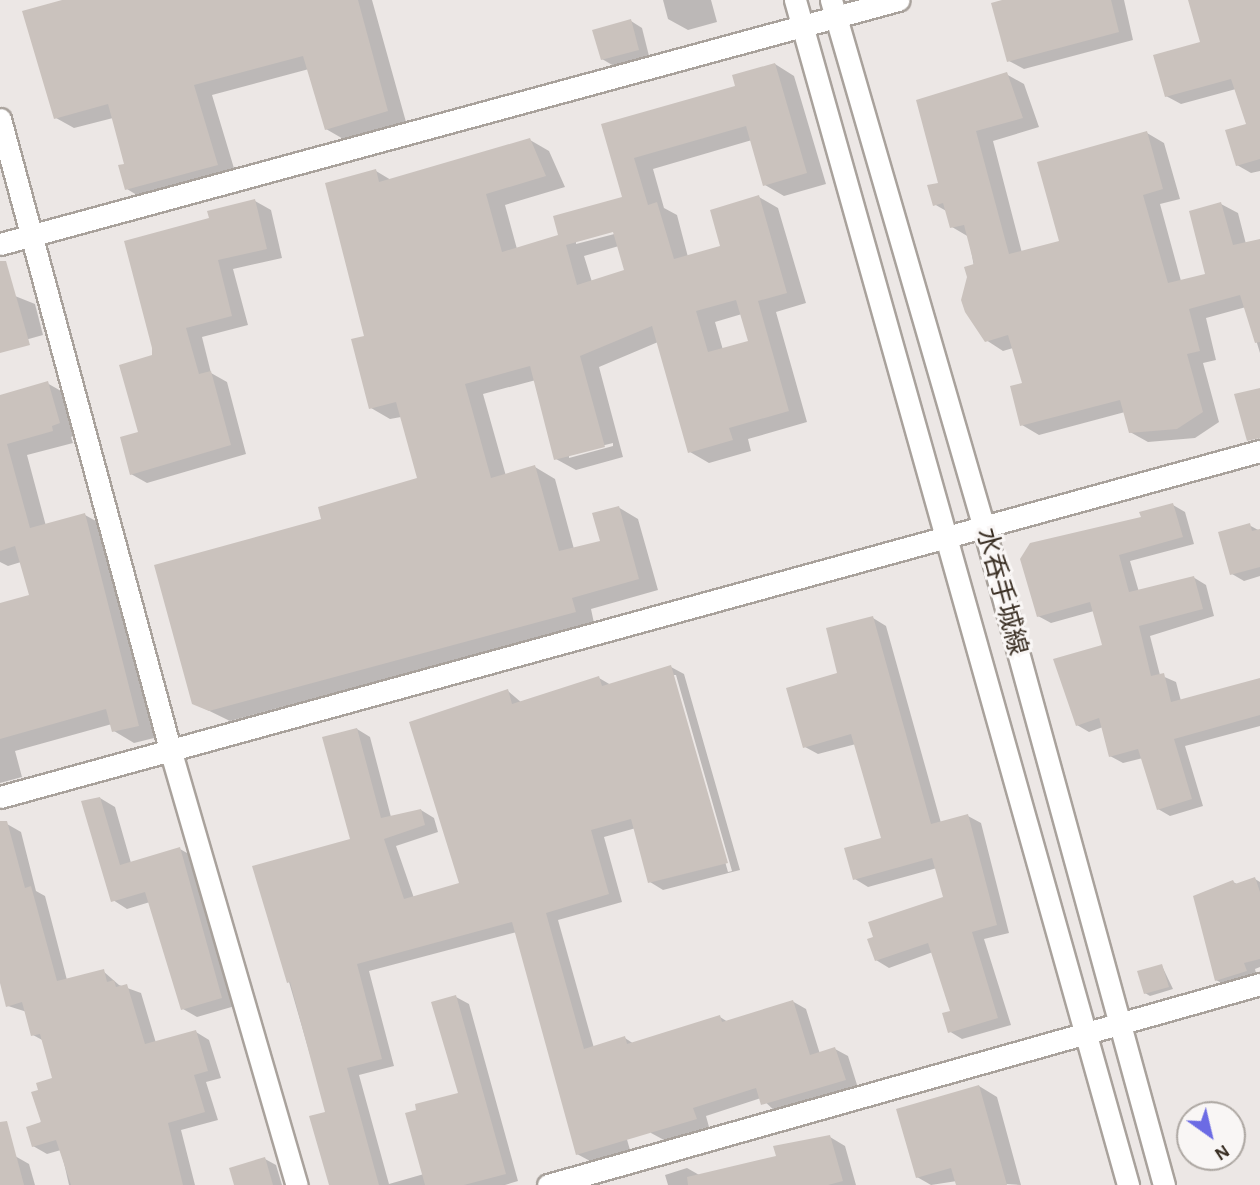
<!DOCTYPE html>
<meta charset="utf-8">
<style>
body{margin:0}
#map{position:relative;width:1260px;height:1185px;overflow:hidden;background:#ece7e5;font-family:"Alegreya Sans","Noto Sans JP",sans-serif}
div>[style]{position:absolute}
.shadow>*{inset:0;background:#0003}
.building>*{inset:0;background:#cac2bd}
.roads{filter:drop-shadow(2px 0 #a9a29c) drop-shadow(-2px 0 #a9a29c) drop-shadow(0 2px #a9a29c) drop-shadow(0 -2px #a9a29c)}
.street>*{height:21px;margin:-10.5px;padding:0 10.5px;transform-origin:10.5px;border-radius:10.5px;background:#fff}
.secondary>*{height:21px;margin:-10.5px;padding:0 10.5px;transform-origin:10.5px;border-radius:10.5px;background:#fff}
span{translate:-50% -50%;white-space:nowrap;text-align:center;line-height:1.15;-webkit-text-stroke:6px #f9f6f5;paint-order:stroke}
.street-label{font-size:26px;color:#3c3126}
.north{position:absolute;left:1176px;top:1101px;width:70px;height:70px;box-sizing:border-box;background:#f9f6f5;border:2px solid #ada7a2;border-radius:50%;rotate:146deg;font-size:19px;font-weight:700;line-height:28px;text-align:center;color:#3c3126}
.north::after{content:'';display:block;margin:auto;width:24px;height:32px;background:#6c6be4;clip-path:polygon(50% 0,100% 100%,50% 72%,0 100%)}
</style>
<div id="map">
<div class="shadow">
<div style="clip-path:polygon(69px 0,372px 0,406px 122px,345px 140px,326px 129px,309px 69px,212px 95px,236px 175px,145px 200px,127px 189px,126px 165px,113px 118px,74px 128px,56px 118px)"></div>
<div style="clip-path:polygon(663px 0,711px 0,717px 22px,688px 30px,668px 19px)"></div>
<div style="clip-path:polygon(1008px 0,1124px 0,1133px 40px,1024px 69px,1009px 61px)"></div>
<div style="clip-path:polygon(1190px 0,1260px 0,1260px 171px,1251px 173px,1237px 165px,1248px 125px,1236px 89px,1181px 104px,1166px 96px,1203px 43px)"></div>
<div style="clip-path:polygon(631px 21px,642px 28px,649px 56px,614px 66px,602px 59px)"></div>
<div style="clip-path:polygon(evenodd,775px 64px,794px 76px,826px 184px,784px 196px,765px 185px,752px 140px,653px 169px,664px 208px,677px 215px,688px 257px,722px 247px,759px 197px,778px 208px,806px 303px,776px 312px,807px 422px,748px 439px,751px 451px,709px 463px,690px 452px,658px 342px,599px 367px,623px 457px,576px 470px,556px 459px,536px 380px,483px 394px,506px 476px,535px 467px,555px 479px,574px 549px,602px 542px,618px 507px,638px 519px,658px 590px,591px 609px,594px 623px,230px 721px,193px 703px,323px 520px,419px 480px,401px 417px,390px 419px,371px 408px,366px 337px,376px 171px,391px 180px,530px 140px,549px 151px,565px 187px,505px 205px,517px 249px,560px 236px,624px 198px,603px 126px,737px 87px,775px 64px,621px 228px,622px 232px,576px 244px,576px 241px,621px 228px,775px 64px,619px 246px,626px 271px,592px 282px,584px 256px,619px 246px,775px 64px,742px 314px,750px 342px,723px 350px,715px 322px,742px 314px,775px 64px,613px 443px,613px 446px,569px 458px,569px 454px,613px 443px)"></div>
<div style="clip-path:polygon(1006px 74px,1024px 84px,1039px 127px,993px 141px,1022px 253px,1062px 242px,1147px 133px,1164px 143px,1180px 199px,1160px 204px,1181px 281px,1207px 275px,1221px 204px,1238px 213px,1246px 244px,1260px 240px,1260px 353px,1246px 307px,1206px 318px,1216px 360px,1203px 363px,1219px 422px,1195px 438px,1148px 442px,1130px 432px,1125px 412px,1039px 435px,1022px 425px,1024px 384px,1013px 348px,1003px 351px,986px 340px,969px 237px,952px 227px,948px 212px,934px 204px,940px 184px)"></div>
<div style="clip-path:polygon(255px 201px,271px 210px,282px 258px,233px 269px,248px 325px,202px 337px,211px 373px,227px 382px,246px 454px,147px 483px,131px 474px,153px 357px,211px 219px)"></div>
<div style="clip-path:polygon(0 290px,35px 304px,43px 335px,0 347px)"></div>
<div style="clip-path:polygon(47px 383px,68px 395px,79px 435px,71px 437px,73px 443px,27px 455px,46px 526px,85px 515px,105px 526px,158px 737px,134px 743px,114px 731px,112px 724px,15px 751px,22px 777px,0 783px,0 605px,31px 596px,21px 562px,8px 566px,0 562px,0 398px)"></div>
<div style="clip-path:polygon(1173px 505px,1185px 512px,1194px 544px,1130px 561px,1139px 592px,1193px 577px,1206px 585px,1214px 616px,1150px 636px,1160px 675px,1176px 682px,1181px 701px,1260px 680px,1260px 726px,1185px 746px,1203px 806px,1170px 816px,1158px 809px,1143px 758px,1123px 763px,1110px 756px,1103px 727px,1089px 732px,1077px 725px,1104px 647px,1094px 611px,1051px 623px,1038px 616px,1143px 518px)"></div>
<div style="clip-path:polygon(1249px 525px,1260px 531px,1260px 576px,1244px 581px,1232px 574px)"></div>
<div style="clip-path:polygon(873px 618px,886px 626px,941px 823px,968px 816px,981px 823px,1009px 933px,984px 939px,1011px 1025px,962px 1039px,949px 1031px,952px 1012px,933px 952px,889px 968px,876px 960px,945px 898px,937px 868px,868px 887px,855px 879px,883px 839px,856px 744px,818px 754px,805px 747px)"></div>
<div style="clip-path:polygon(evenodd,671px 667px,684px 674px,740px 870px,663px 890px,650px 882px,636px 828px,604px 837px,622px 902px,558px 920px,594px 1048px,625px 1038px,634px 1044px,720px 1017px,728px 1022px,792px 1001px,806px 1009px,820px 1054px,835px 1049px,848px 1056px,858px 1088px,776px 1112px,761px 1098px,706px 1116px,709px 1127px,664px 1140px,651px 1133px,643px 1108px,620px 1115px,630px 1150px,590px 1161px,577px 1154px,517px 932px,369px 971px,394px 1066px,359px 1075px,389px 1184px,424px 1174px,460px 1094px,456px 997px,469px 1004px,518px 1181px,505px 1185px,330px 1185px,327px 1113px,289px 982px,352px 840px,357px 729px,370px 737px,391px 817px,421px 810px,434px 818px,438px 832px,396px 846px,414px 898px,462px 884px,508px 691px,522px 703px,599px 678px,611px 685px,671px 667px,672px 675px,676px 675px,732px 871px,728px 872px,672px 675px)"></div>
<div style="clip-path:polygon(100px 798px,115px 807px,131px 863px,180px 849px,194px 857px,235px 1006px,197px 1017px,183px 1009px,150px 902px,127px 909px,113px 900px)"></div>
<div style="clip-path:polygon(7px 824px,21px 832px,36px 891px,45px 896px,67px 980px,103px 971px,119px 985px,141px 993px,156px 1043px,196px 1032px,209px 1040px,221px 1078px,206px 1082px,218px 1120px,181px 1130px,195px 1185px,69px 1185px,61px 1150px,47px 1154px,33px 1146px,54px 1080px,44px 1041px,33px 1035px,27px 1012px,8px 1006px,0 976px,0 826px)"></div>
<div style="clip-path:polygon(1255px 879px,1260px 882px,1260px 967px,1255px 969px,1257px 977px,1227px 986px,1216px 980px,1233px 882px,1239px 885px)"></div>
<div style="clip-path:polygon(1162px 966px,1173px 989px,1150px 996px,1145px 993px)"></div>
<div style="clip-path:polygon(979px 1086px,997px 1097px,1021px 1185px,957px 1181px,931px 1185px,917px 1177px)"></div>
<div style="clip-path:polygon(830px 1137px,845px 1146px,856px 1185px,668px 1185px,665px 1175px,687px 1168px,701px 1176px,778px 1157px,775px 1147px)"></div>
<div style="clip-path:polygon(15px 1156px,29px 1164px,35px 1185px,0 1185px,0 1160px)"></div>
<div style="clip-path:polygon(265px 1159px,276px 1165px,282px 1185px,236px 1185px)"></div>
</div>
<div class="building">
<div style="clip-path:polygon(62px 0,358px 0,388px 111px,325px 130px,303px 56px,194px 85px,218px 165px,125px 190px,118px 165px,124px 164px,108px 104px,54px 119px,22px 11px)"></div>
<div style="clip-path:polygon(1002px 0,1111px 0,1119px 32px,1007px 62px,991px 3px)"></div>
<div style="clip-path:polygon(1188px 0,1260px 0,1260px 159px,1236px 166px,1225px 130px,1246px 124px,1231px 79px,1165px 97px,1153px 55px,1200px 42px)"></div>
<div style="clip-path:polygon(631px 19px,639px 50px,601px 60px,592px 30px)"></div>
<div style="clip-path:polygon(evenodd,775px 63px,807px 173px,763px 186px,746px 126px,634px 158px,648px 205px,657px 202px,674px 259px,720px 246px,710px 210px,759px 195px,787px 293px,758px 301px,789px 411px,729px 428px,733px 440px,688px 453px,652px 326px,580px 356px,605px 447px,554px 460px,530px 366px,465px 384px,491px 478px,535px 465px,559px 551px,600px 541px,592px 513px,619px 506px,639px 579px,572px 598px,576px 612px,209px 711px,192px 704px,154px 565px,321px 519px,318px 507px,417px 478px,396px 402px,369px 409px,351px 339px,364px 336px,325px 183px,376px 169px,379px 182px,530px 138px,546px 176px,486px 194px,502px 252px,558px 235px,553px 216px,622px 197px,601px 124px,735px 86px,732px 75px,775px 63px,613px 232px,624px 270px,577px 285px,566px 245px,613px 232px,775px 63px,736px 300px,748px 341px,708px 352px,696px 311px,736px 300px)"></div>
<div style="clip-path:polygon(1007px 72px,1023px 118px,976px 131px,1009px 254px,1059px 241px,1037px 162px,1147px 131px,1163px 189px,1143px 195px,1168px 283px,1205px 274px,1189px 211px,1221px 202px,1233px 245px,1260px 239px,1260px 342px,1255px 343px,1240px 295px,1189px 309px,1200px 351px,1187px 354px,1203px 412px,1177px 429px,1129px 433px,1120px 400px,1020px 426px,1010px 386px,1022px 383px,1008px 335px,985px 342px,965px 312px,961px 300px,967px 277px,964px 267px,974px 264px,964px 225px,950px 228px,943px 203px,933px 206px,927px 185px,938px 183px,916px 100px)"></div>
<div style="clip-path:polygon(255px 199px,267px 249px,218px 260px,232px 316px,186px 328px,199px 374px,211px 371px,231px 445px,130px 475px,120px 437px,138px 432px,119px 365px,152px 355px,152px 348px,124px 241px,209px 218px,207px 211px)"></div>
<div style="clip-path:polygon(0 261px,6px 261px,30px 345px,0 353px)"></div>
<div style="clip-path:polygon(48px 381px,60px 423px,52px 426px,53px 431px,7px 444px,30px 528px,85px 513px,139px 726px,112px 732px,106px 709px,0 739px,0 603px,29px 595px,15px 546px,0 551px,0 395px)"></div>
<div style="clip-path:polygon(1260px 388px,1260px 438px,1247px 441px,1234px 394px)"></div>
<div style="clip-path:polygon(1173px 503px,1183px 537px,1119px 555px,1129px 592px,1194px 576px,1203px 609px,1139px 626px,1151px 676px,1164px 673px,1171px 702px,1260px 678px,1260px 715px,1174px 739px,1192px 799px,1157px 810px,1138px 749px,1109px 757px,1099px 718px,1076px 726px,1053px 659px,1102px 645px,1090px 602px,1037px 617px,1020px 559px,1030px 543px,1141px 517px,1139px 512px)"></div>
<div style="clip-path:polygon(1250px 523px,1252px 531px,1260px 529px,1260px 567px,1230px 575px,1218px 532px)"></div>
<div style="clip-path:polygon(873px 616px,931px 824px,968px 814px,997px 925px,972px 932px,998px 1018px,948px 1033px,942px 1013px,950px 1011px,928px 943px,875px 961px,867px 939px,873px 937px,868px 922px,943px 897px,932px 858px,853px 880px,844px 848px,881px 838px,851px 734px,803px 748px,786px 688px,837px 673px,826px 628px)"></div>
<div style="clip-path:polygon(671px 665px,728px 863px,648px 883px,631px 819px,591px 830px,609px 894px,546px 913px,584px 1049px,625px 1036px,627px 1044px,720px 1015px,722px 1022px,793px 1000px,810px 1055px,835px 1047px,846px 1080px,761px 1105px,756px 1088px,693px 1108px,697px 1119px,576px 1155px,512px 922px,357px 964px,382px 1059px,347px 1068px,379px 1185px,329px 1185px,309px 1116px,325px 1112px,290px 982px,287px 983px,252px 866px,350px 839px,322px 737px,357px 728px,381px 818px,421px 809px,425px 825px,384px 839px,404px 899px,459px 883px,409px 722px,508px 689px,512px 704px,599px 676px,602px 686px)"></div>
<div style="clip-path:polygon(100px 797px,120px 865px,180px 847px,222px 998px,181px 1010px,145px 892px,111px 902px,81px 801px)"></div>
<div style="clip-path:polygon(0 821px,7px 821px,25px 888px,31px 886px,57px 981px,104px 969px,107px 982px,114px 980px,116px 987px,127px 984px,145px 1044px,196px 1030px,208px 1071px,194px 1075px,205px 1112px,168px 1123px,183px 1185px,71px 1185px,56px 1140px,32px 1147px,26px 1127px,41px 1122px,31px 1092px,38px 1090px,36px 1083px,52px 1078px,40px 1034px,31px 1036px,22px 1002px,6px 1007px,0 983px)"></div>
<div style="clip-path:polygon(1255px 877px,1260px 892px,1260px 959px,1244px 963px,1247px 971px,1215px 981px,1193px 896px,1233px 880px,1235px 884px)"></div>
<div style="clip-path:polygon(1162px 964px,1169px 987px,1144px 994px,1137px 971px)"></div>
<div style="clip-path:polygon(456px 995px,506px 1174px,464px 1185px,425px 1185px,405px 1113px,416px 1110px,415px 1104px,458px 1093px,431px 1002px)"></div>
<div style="clip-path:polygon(979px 1085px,1007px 1185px,956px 1185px,951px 1168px,916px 1178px,896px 1109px)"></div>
<div style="clip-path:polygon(7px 1121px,24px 1185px,0 1185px,0 1122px)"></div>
<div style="clip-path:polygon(830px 1135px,843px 1181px,828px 1185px,688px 1185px,687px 1177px,776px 1156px,773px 1146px)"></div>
<div style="clip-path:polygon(265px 1157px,273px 1185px,234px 1185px,229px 1168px)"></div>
</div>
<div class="roads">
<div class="street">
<div style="left:0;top:244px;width:931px;rotate:-15.2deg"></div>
<div style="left:0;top:797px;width:1307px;rotate:-15.36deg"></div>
<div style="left:548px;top:1185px;width:740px;rotate:-15.76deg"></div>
</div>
<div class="secondary">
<div style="left:795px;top:0;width:1231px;rotate:74.3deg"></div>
<div style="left:831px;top:0;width:550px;rotate:73.84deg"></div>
<div style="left:984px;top:528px;width:681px;rotate:74.68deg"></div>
<div style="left:0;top:119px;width:653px;rotate:74.9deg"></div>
<div style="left:170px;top:749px;width:454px;rotate:73.8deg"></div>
</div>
</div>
<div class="street-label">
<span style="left:1001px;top:592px;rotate:75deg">水呑手城線</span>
</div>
<div class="north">N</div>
</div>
